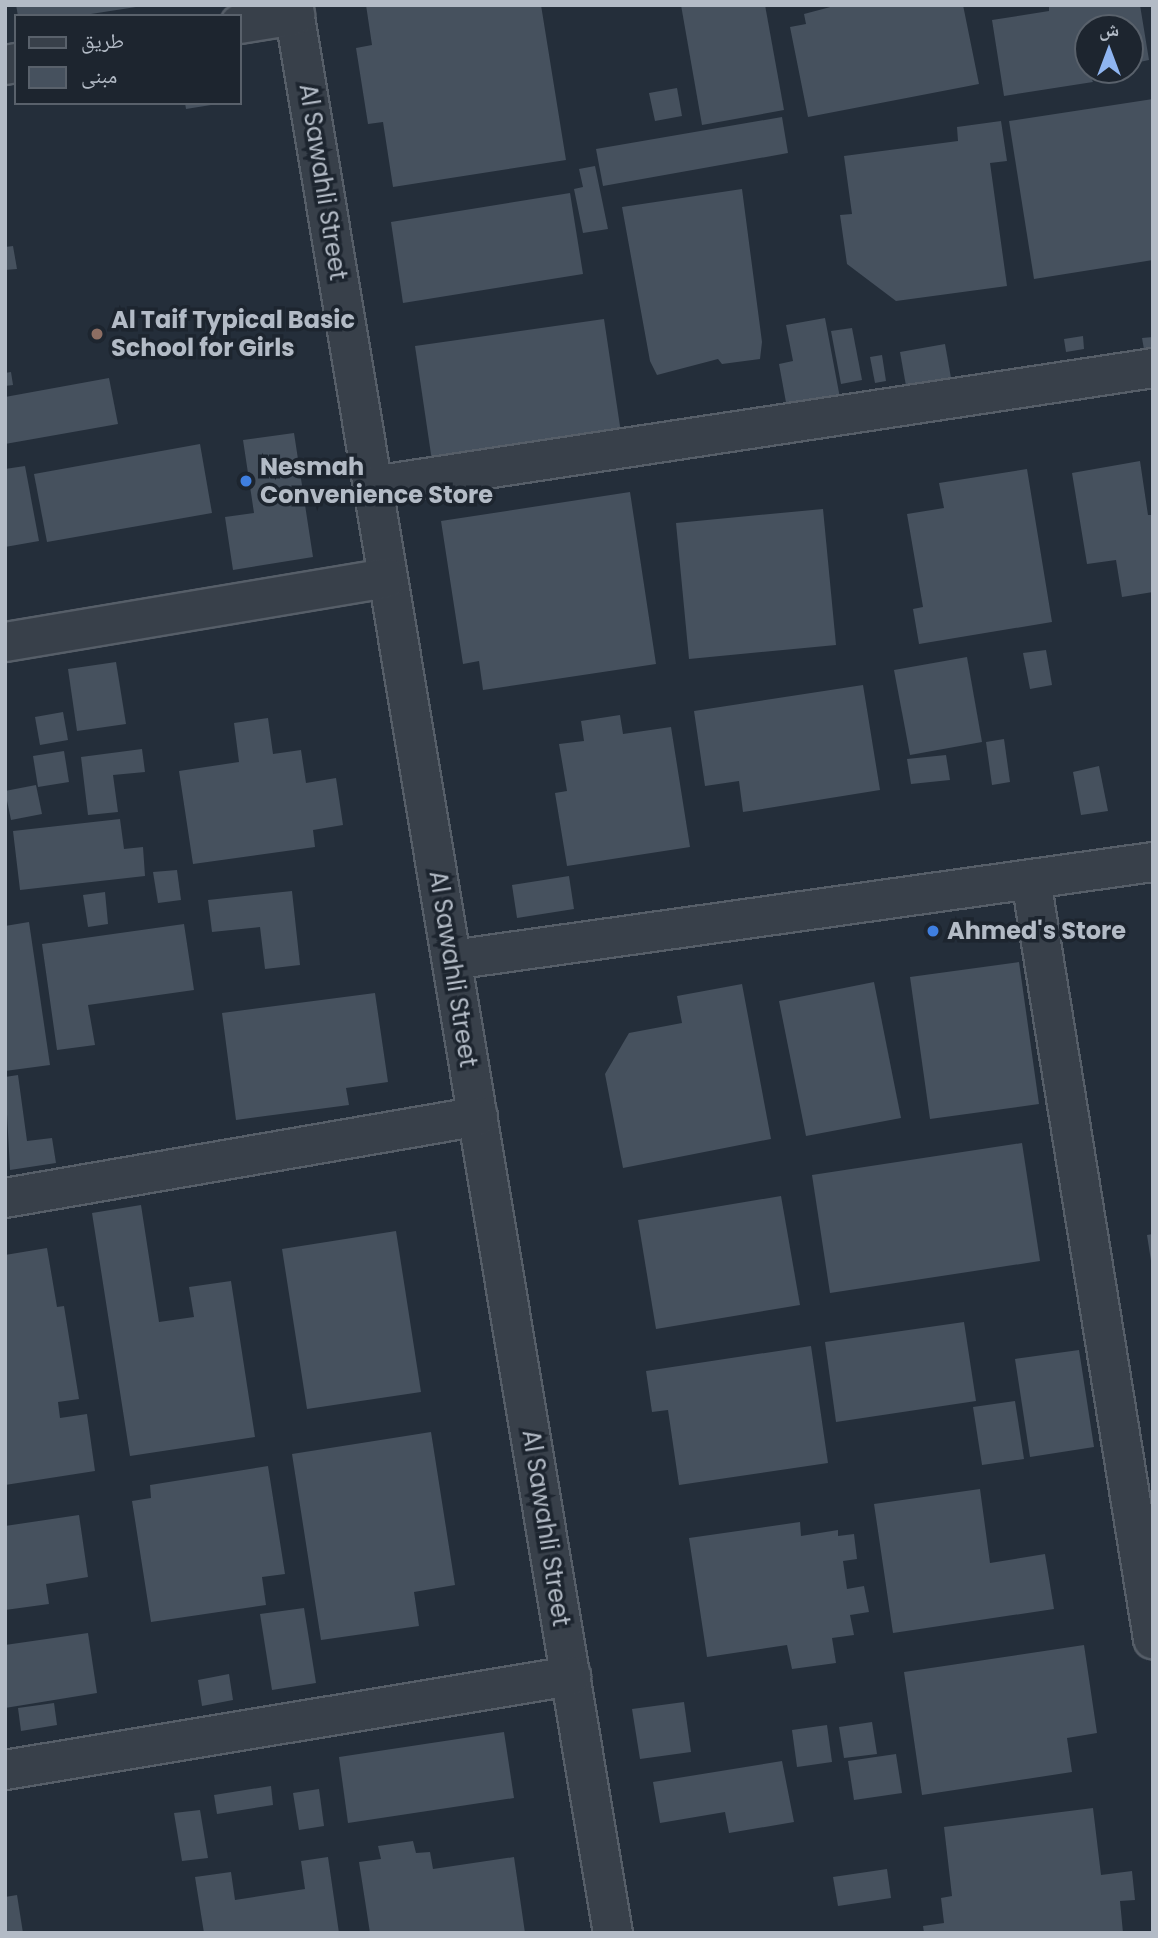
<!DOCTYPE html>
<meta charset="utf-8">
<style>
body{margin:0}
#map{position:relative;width:1158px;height:1938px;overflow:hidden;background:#242e3a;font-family:Poppins,"Noto Naskh Arabic",sans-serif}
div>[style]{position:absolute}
.building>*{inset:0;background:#46515e}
.roads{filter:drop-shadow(2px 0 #565e68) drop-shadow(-2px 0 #565e68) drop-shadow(0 2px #565e68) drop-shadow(0 -2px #565e68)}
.minor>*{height:38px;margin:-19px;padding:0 19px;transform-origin:19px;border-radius:19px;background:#38404a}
.dots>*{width:19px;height:19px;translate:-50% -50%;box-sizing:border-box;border:4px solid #1d252f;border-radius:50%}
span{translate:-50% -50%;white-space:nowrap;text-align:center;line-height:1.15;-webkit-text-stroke:7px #1d252f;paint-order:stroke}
.street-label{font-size:24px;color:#b3bbc6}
.poi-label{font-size:24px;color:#b3bbc6;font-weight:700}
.left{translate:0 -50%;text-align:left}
.frame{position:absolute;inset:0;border:7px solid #b3bbc6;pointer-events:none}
.legend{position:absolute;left:14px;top:14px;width:228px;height:91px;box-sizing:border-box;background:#1d252f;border:2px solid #59616b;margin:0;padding:9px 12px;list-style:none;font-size:21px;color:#b3bbc6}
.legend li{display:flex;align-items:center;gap:14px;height:35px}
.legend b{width:35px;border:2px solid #59616b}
.north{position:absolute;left:1074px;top:14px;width:70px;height:70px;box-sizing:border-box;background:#1d252f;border:2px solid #59616b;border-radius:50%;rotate:0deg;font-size:19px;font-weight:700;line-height:28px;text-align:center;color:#b3bbc6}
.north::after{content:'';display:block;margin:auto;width:24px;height:32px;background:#8fb5f0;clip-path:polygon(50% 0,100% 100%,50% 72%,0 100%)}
</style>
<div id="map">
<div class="building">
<div style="clip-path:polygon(16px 5px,135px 5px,136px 7px,78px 16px,18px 16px)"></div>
<div style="clip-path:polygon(366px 5px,541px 5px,566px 160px,393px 187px,383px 122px,368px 124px,356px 48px,372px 45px)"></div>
<div style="clip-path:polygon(681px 5px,765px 5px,784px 110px,702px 125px)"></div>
<div style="clip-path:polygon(838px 5px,963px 5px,979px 84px,808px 117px,790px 27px,806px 24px,804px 14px)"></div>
<div style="clip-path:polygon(1049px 5px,1140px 5px,1149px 60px,1130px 64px,1130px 28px,1088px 28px,1088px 70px,1093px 82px,1004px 96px,992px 20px,1049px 11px)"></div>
<div style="clip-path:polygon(677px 88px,682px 116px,655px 121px,649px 93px)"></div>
<div style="clip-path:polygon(1153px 99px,1153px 260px,1034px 279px,1009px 121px)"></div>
<div style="clip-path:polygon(185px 103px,211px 103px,211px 105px,186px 109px)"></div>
<div style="clip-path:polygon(782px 117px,788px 153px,603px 186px,596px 149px)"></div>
<div style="clip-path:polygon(1001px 121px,1007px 161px,990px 163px,1007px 286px,896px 301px,847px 264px,840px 215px,852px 214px,844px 156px,958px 141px,957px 127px)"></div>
<div style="clip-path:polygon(595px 166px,608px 229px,583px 233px,574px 189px,583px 187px,579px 169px)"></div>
<div style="clip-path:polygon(742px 189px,762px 342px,760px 359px,722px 364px,718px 359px,657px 375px,650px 361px,622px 207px)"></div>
<div style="clip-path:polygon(570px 193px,583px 274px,403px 303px,391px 222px)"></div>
<div style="clip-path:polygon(13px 246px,17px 269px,5px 270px,5px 247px)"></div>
<div style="clip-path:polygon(825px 318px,840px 398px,787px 408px,779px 364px,793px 361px,786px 325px)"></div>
<div style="clip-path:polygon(604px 319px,621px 433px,432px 461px,415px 346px)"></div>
<div style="clip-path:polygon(852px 328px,862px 380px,841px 384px,831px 331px)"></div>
<div style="clip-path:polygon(1083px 336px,1084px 349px,1066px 352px,1064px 339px)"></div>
<div style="clip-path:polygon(1153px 337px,1153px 354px,1145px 355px,1142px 338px)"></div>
<div style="clip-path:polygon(945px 344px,951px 378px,906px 386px,900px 352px)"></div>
<div style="clip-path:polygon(882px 355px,886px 381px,875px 383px,870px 357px)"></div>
<div style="clip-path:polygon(11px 372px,13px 385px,5px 386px,5px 373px)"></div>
<div style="clip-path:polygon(109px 378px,118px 424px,5px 444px,5px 397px)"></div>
<div style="clip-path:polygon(294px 433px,313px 557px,233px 570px,225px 517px,254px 513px,243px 440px)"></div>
<div style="clip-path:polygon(200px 444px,212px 513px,47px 542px,34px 474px)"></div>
<div style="clip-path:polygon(1140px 461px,1148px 515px,1153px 515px,1153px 592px,1122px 597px,1116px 560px,1087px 564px,1072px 473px)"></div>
<div style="clip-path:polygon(25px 466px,39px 541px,5px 547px,5px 469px)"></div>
<div style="clip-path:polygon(1027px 469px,1052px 622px,919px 644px,913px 609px,923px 607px,907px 514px,944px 508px,939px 483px)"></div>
<div style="clip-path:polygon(630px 492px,656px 664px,483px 690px,479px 661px,463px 664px,441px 521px)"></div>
<div style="clip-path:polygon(823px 509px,836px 645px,689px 659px,676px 523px)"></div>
<div style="clip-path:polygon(1046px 650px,1052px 685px,1030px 689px,1023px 653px)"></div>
<div style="clip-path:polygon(967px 657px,982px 742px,910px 755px,894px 670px)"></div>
<div style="clip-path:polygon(116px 662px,126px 724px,77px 731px,68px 669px)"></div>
<div style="clip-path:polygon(863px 685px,880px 790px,743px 812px,739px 781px,705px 786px,694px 711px)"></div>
<div style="clip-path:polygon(63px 712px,68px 740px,40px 745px,35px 717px)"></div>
<div style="clip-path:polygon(620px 715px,623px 734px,671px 727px,690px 847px,567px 866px,555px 793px,567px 791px,559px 744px,584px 741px,581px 721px)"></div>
<div style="clip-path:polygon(268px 718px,273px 754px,301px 750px,306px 783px,336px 778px,343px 825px,313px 830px,315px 847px,193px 864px,179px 771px,239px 762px,234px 723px)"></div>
<div style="clip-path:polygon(1004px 739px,1010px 782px,992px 785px,986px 742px)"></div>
<div style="clip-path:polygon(142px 749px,145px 772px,113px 775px,118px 812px,88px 815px,81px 757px)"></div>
<div style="clip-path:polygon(64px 751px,69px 782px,38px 787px,33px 756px)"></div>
<div style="clip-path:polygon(946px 755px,950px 780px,911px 784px,907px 759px)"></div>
<div style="clip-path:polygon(1099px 766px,1108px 811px,1081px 815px,1073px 772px)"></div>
<div style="clip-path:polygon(36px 785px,42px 814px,11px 820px,5px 791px)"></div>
<div style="clip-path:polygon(120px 819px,124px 849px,143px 847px,145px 876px,20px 890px,13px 831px)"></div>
<div style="clip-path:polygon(177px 870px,181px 900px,158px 903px,153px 872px)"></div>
<div style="clip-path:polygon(569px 876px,574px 909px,517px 918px,512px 885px)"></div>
<div style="clip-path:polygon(292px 891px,300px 965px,265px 969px,260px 927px,212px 932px,208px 900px)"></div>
<div style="clip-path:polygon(105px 892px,108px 924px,88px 927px,83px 895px)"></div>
<div style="clip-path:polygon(29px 922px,50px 1065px,5px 1071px,5px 926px)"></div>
<div style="clip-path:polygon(184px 924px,194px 990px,88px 1005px,95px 1045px,57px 1050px,42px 944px)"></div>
<div style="clip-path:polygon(1019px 962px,1039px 1104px,930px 1119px,910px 977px)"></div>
<div style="clip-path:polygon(874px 982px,901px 1118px,806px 1136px,779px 1001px)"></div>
<div style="clip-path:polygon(742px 984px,771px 1139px,623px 1168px,605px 1074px,629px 1033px,682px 1023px,677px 996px)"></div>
<div style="clip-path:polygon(375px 993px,388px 1082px,346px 1088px,349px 1105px,236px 1120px,222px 1013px)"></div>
<div style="clip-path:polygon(18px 1075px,27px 1141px,52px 1138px,56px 1163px,10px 1170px,5px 1077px)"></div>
<div style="clip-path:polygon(1022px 1143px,1040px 1261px,830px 1293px,812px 1175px)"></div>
<div style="clip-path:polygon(781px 1196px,800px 1305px,656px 1329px,638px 1220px)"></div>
<div style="clip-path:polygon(141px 1205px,159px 1322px,194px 1317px,189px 1287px,231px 1281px,255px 1437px,130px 1456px,92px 1213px)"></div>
<div style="clip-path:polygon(396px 1231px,421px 1392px,307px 1409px,282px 1249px)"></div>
<div style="clip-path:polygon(1153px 1234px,1153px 1261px,1151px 1261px,1147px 1235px)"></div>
<div style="clip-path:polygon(47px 1248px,57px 1307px,64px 1306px,79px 1399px,58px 1402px,60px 1418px,87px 1414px,95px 1471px,5px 1485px,5px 1255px)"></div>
<div style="clip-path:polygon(964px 1322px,976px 1401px,836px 1422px,825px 1342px)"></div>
<div style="clip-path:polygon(811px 1346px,828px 1463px,679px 1485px,668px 1410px,652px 1412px,646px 1371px)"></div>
<div style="clip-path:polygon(1079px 1350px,1094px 1447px,1030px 1457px,1015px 1359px)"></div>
<div style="clip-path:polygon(1015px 1401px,1024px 1459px,982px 1465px,973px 1407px)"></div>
<div style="clip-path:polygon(431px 1432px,455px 1585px,414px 1592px,419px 1626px,321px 1640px,292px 1454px)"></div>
<div style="clip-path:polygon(268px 1466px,285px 1574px,262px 1577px,266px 1605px,151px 1622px,132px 1501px,151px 1498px,150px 1485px)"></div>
<div style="clip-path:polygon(980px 1489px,990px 1563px,1045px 1554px,1054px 1609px,893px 1633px,874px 1504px)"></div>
<div style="clip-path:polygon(79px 1515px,88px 1577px,46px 1584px,49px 1604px,5px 1610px,5px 1526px)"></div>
<div style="clip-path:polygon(800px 1522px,801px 1536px,838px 1530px,838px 1536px,854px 1534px,857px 1559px,843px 1561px,847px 1589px,864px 1586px,869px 1612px,850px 1615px,854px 1635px,832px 1638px,836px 1663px,792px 1669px,787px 1645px,707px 1657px,689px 1538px)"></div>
<div style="clip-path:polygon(304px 1608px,316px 1683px,272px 1690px,260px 1614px)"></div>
<div style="clip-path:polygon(88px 1633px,97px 1693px,5px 1708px,5px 1645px)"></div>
<div style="clip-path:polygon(1084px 1645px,1097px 1733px,1067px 1738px,1072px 1772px,922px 1795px,904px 1672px)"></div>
<div style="clip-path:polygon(229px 1674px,233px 1700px,202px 1706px,198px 1680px)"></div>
<div style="clip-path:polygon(684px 1702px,691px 1752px,640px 1759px,632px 1709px)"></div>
<div style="clip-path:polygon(54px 1703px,57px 1725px,21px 1731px,18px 1708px)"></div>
<div style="clip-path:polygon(872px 1722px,877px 1754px,844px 1758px,839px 1727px)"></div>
<div style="clip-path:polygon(827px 1725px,832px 1762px,797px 1767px,792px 1730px)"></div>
<div style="clip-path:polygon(504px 1732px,514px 1798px,348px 1823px,339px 1757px)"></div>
<div style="clip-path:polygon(896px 1754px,902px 1793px,854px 1800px,848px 1761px)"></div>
<div style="clip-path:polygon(782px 1761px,794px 1822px,729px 1833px,725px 1812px,660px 1823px,653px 1782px)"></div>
<div style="clip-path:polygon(271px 1786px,273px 1805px,217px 1814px,214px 1795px)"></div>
<div style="clip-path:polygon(319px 1789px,324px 1826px,299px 1830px,293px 1793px)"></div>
<div style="clip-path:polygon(1093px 1808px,1101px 1875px,1132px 1871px,1135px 1900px,1120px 1901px,1123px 1933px,924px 1933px,923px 1926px,944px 1923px,941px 1898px,952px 1896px,944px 1827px)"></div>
<div style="clip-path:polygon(200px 1810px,208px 1858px,182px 1861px,174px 1813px)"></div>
<div style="clip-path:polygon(413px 1841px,416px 1853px,430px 1852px,433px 1869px,514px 1857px,525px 1933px,370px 1933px,359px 1862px,381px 1859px,378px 1846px)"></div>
<div style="clip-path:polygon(328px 1857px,339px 1933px,204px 1933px,195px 1877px,231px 1872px,235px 1900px,305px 1889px,301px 1861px)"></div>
<div style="clip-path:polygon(887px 1869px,891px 1898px,838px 1906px,833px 1877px)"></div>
<div style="clip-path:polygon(17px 1895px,23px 1933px,5px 1933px,5px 1897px)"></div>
</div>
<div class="roads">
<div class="minor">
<div style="left:293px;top:5px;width:1954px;rotate:80.58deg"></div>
<div style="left:240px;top:24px;width:56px;rotate:-9.3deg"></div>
<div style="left:5px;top:65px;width:11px;rotate:-10deg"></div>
<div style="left:373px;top:486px;width:789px;rotate:-8.6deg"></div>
<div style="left:5px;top:642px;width:388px;rotate:-9.5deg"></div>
<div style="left:1031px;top:880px;width:769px;rotate:80.87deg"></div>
<div style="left:452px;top:960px;width:708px;rotate:-7.96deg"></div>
<div style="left:5px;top:1198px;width:480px;rotate:-9.8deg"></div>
<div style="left:5px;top:1770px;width:574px;rotate:-9.43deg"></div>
</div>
</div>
<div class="dots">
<div style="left:97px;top:334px;background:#8d6e63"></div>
<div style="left:246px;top:481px;background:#3f7fe0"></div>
<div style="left:933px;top:931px;background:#3f7fe0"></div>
</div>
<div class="street-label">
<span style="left:323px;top:182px;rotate:81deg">Al Sawahli Street</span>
<span style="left:453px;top:969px;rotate:81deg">Al Sawahli Street</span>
<span style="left:546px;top:1528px;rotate:81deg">Al Sawahli Street</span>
</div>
<div class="poi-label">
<span class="left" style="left:111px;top:334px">Al Taif Typical Basic<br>School for Girls</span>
<span class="left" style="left:260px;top:481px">Nesmah<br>Convenience Store</span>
<span class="left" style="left:947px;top:931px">Ahmed's Store</span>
</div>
<div class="frame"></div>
<ul class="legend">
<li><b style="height:9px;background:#38404a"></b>طريق</li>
<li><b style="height:19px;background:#46515e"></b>مبنى</li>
</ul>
<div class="north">ش</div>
</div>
